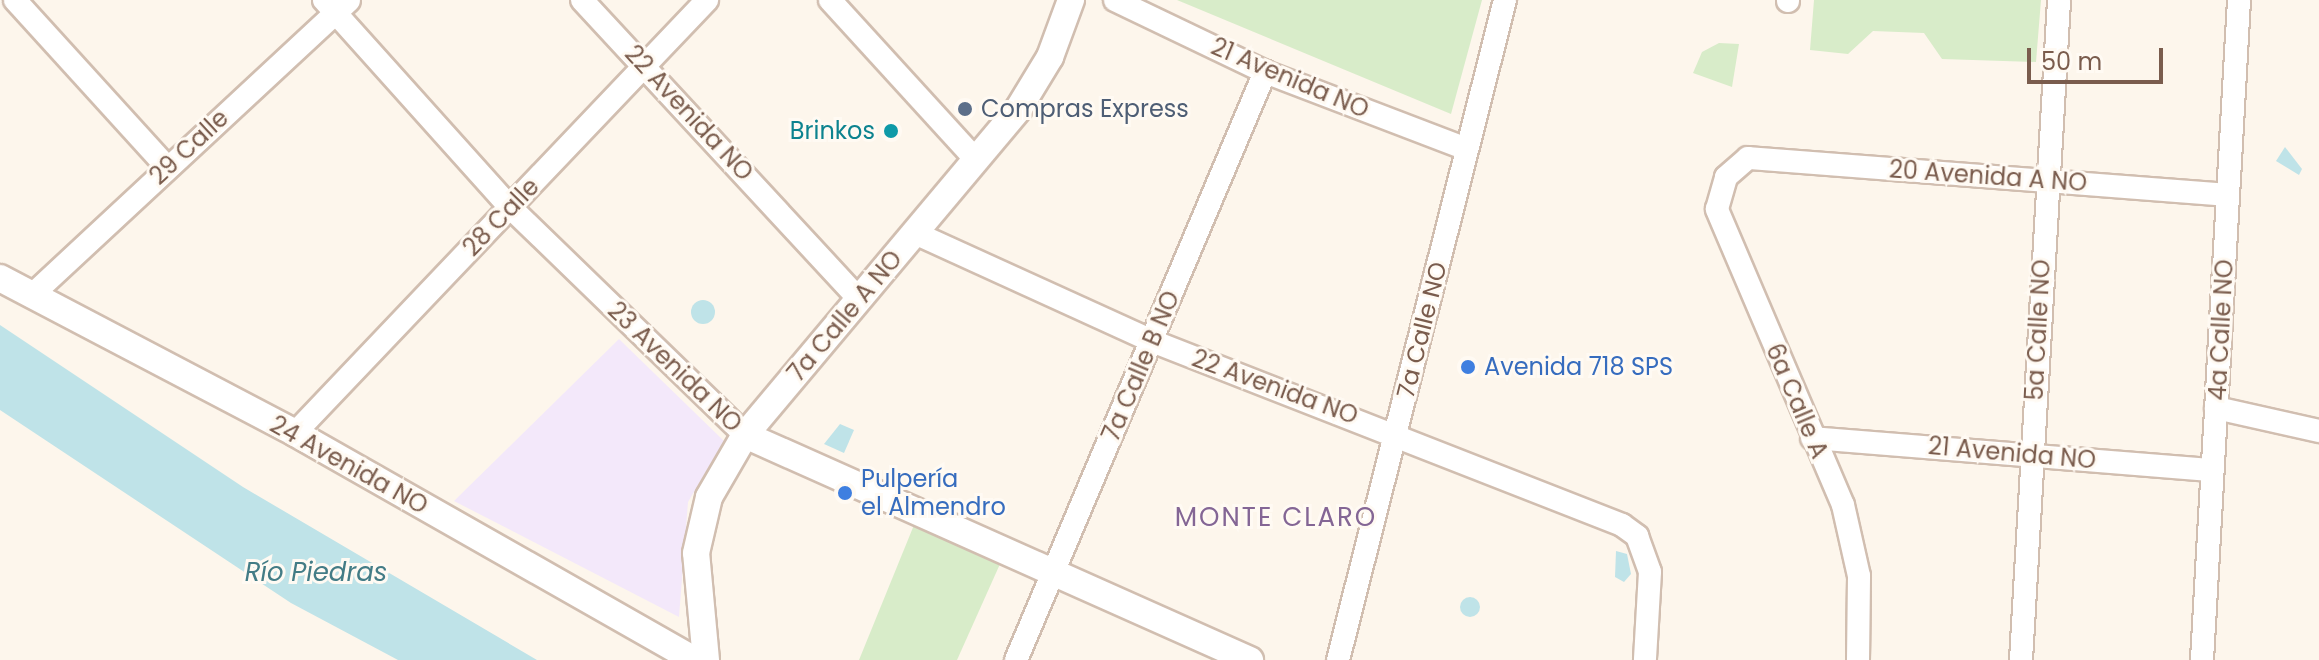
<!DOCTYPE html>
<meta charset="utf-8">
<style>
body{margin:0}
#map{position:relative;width:2319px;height:660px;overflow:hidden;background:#fdf6ec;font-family:Poppins,sans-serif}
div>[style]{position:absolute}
.education>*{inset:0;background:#f3e8fa}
.green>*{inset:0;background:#d8ecc9}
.water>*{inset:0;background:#bfe3e8}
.round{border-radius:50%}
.roads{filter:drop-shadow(2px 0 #d1beb0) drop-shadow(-2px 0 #d1beb0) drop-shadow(0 2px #d1beb0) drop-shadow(0 -2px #d1beb0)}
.minor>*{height:22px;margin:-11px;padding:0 11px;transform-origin:11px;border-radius:11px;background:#fff}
.tertiary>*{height:26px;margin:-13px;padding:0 13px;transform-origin:13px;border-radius:13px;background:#fff}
.dots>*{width:22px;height:22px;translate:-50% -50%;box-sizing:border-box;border:4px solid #fffaf3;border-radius:50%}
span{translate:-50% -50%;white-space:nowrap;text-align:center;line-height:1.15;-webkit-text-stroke:6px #fffaf3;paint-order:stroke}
.street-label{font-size:24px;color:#7a5c4d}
.service-label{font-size:24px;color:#4e5e75}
.left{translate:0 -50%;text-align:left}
.culture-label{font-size:24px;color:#0d838f}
.right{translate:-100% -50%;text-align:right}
.shop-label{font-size:24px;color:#366cbe}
.neighbourhood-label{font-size:26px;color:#846695;letter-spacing:2px}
.water-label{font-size:26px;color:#437c86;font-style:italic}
.scale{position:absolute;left:2027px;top:48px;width:136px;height:36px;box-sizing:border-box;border:4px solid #7a5c4d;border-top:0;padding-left:10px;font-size:24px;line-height:28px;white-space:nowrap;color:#7a5c4d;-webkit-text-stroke:6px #fffaf3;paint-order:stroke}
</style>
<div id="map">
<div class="education">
<div style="clip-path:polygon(619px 339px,724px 441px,688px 502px,679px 617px,454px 501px)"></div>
</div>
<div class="green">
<div style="clip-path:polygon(1177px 0,1482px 0,1451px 114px)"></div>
<div style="clip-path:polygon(1814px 0,2041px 0,2036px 62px,1942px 59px,1924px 33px,1873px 31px,1848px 54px,1810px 50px)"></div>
<div style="clip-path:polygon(1719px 43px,1739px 44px,1732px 87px,1693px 73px,1702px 52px)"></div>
<div style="clip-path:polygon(914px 525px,1000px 564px,957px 660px,859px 660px)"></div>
</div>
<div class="water">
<div style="clip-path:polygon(2285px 147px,2302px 169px,2299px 175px,2276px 161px)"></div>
<div class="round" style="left:691px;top:300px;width:24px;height:24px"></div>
<div style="clip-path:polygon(0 325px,243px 487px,537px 660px,398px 660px,291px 603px,0 410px)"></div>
<div style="clip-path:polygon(840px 424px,854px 430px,844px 453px,824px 444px)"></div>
<div style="clip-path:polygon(1616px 551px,1627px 554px,1631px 574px,1624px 582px,1615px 577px)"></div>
<div class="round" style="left:1460px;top:597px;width:20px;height:20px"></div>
</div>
<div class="roads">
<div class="minor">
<div style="left:15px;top:0;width:226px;rotate:47.7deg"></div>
<div style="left:324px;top:0;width:278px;rotate:48.1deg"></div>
<div style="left:510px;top:207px;width:327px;rotate:44.1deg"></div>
<div style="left:582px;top:0;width:408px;rotate:47.2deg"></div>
<div style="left:830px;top:0;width:217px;rotate:47.6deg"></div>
<div style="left:1115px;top:0;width:166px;rotate:25.6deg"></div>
<div style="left:1265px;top:72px;width:216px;rotate:20.9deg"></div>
<div style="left:1788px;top:1px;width:1px;rotate:-90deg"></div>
<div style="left:915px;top:233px;width:260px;rotate:24.5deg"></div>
<div style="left:1152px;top:341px;width:505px;rotate:21.38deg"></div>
<div style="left:1622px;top:525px;width:19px;rotate:36deg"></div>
<div style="left:1637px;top:536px;width:38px;rotate:70deg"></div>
<div style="left:1650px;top:572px;width:88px;rotate:93.3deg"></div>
<div style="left:31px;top:296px;width:434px;rotate:-42.9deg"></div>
<div style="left:2216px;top:408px;width:106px;rotate:12.6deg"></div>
<div style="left:295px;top:433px;width:598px;rotate:-46.42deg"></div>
<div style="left:1812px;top:438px;width:401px;rotate:4.6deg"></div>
<div style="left:1016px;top:660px;width:639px;rotate:-67.05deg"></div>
<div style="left:1338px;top:660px;width:681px;rotate:-75.8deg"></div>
<div style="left:1858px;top:660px;width:84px;rotate:-89.3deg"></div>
<div style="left:1859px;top:576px;width:73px;rotate:-102.7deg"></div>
<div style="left:1843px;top:505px;width:322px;rotate:-113.1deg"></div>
<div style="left:1717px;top:209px;width:33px;rotate:-74deg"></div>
<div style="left:1726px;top:177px;width:29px;rotate:-41deg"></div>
<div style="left:1748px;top:158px;width:481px;rotate:4.4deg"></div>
<div style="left:2021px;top:660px;width:661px;rotate:-86.7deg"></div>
<div style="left:2202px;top:660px;width:661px;rotate:-86.79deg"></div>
</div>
<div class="tertiary">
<div style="left:0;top:278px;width:333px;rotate:27.7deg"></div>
<div style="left:295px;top:433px;width:459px;rotate:29.6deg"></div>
<div style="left:745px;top:435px;width:553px;rotate:24.02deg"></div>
<div style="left:706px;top:660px;width:107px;rotate:-95.3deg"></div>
<div style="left:696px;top:553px;width:57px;rotate:-76.9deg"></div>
<div style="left:709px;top:497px;width:72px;rotate:-59.9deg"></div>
<div style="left:745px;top:435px;width:427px;rotate:-50deg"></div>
<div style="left:1019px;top:108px;width:60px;rotate:-58.7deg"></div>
<div style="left:1050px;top:57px;width:61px;rotate:-69.8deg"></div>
</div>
</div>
<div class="dots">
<div style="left:965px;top:109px;background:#5c6f8a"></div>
<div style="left:891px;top:131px;background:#0f9aa8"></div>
<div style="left:1468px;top:367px;background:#3f7fe0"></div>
<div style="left:845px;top:493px;background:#3f7fe0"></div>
</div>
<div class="street-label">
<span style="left:1290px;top:78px;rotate:23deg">21 Avenida NO</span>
<span style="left:689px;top:113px;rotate:47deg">22 Avenida NO</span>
<span style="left:189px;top:147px;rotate:-43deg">29 Calle</span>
<span style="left:1988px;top:176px;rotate:4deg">20 Avenida A NO</span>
<span style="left:501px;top:217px;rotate:-46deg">28 Calle</span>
<span style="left:845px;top:316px;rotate:-50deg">7a Calle A NO</span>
<span style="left:1422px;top:330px;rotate:-76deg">7a Calle NO</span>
<span style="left:2038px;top:330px;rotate:-87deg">5a Calle NO</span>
<span style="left:2221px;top:330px;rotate:-87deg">4a Calle NO</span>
<span style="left:1141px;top:366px;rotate:-67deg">7a Calle B NO</span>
<span style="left:675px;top:367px;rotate:44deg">23 Avenida NO</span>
<span style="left:1275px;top:387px;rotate:20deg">22 Avenida NO</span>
<span style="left:1797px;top:401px;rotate:67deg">6a Calle A</span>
<span style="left:2012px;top:453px;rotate:5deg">21 Avenida NO</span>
<span style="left:349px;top:465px;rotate:29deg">24 Avenida NO</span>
</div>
<div class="service-label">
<span class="left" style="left:981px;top:109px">Compras Express</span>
</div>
<div class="culture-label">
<span class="right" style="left:875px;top:131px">Brinkos</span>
</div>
<div class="shop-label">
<span class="left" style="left:1484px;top:367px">Avenida 718 SPS</span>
<span class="left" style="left:861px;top:493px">Pulpería<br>el Almendro</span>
</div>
<div class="neighbourhood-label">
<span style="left:1276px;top:518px">MONTE CLARO</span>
</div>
<div class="water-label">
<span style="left:316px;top:573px">Río Piedras</span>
</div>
<div class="scale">50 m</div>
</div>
